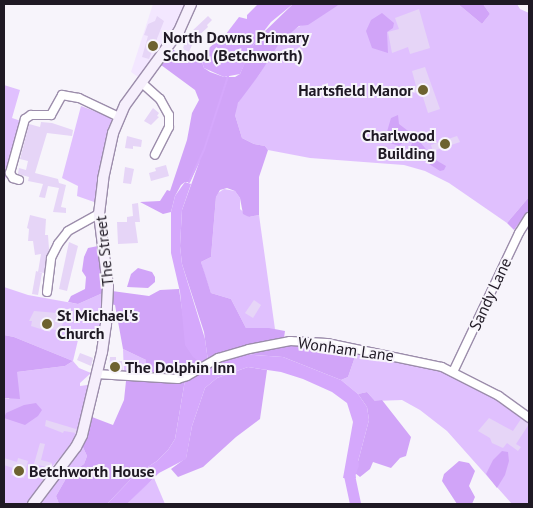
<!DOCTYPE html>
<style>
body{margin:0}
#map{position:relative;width:533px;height:508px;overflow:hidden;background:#f7f4fb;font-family:"PT Sans",sans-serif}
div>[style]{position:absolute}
.built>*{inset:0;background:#f3e7ff}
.green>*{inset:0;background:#e0c0fe}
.forest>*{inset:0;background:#d1a4f8}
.water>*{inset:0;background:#d5a8fc}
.stream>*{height:2px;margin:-1px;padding:0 1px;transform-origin:1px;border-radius:1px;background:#d5a8fc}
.river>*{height:11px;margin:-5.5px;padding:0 5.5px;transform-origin:5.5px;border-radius:5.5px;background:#d5a8fc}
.building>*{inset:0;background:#e6d5f7}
.roads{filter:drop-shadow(1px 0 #9c8dab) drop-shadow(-1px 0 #9c8dab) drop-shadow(0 1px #9c8dab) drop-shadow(0 -1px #9c8dab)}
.street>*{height:8px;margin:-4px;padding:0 4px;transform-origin:4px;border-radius:4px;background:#fff}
.secondary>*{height:10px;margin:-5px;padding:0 5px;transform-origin:5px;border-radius:5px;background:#f6effc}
.dots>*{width:14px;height:14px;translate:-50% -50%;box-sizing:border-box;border:2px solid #f7f4fb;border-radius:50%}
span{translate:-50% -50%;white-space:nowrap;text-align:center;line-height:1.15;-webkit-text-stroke:4px #f7f4fb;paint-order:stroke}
.poi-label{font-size:16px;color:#1f1924;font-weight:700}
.left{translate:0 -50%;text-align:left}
.right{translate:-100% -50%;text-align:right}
.street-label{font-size:16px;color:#1f1924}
.frame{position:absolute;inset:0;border:5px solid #1f1924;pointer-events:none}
</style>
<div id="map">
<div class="built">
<div style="clip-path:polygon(153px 4px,187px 4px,179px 26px,141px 79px,131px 72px)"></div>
</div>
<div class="green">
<div style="clip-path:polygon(340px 4px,458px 4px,482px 24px,490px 14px,483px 4px,517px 4px,520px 9px,529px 13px,529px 197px,507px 223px,449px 183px,425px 171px,404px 165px,310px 158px,268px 150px,265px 146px,254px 144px,242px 138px,235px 115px,235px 108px,244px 93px,259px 75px,273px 50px,293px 30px)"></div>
<div style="clip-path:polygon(4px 85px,20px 90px,12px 118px,21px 121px,5px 180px)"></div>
<div style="clip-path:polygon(81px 106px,110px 117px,113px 122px,97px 203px,77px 196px,78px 186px,62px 178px)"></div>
<div style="clip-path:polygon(224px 189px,235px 191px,240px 198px,240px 209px,249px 217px,259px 215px,275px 329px,246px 328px,231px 299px,211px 293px,204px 273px,201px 262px,211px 257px,216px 197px,218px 193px)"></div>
<div style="clip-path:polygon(4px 287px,28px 295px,78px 304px,105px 292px,101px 334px,79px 336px,73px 361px,79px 368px,91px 373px,80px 383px,80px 386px,87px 385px,89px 387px,83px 423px,80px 423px,71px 445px,51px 468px,27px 504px,4px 504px,4px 398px,9px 399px,17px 372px,65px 366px,73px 361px,14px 337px,4px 335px)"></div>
<div style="clip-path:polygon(123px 349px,146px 360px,146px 376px,124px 374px)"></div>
<div style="clip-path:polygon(357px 351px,439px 368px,494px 396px,529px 422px,529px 504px,512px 504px,447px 431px,420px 410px,402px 400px,375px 401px,367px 392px,358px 394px,341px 380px,348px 377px)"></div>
<div style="clip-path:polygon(82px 445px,87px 456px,84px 464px,68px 475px,56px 496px,59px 504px,41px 504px)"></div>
<div style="clip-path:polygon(154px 478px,165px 504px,127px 504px,145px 486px)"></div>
</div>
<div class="forest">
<div style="clip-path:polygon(293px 4px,340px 4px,308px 25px,299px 26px,280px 42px,259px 75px,238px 103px,235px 115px,242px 138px,254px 144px,265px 146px,268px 150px,259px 177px,259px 215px,249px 217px,243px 214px,240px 198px,235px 191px,227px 188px,220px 190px,216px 197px,211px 257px,201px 262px,211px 293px,231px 299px,246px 328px,269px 328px,285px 331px,284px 338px,208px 361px,204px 332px,182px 264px,180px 246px,182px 210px,200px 160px,190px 182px,185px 182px,181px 185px,175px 196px,171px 212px,163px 214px,140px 202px,160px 201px,167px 190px,170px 191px,187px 140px,192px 113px,199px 100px,195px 90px,161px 65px,172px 49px,189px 59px,202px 62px,204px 68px,210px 72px,224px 77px,235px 77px,240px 74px,250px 50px,260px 36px)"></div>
<div style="clip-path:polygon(458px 4px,483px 4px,490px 14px,482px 24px)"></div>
<div style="clip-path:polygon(382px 13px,394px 23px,393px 28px,387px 32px,388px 53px,372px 48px,366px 31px,371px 20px)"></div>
<div style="clip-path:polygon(398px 115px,399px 124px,416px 137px,434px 159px,446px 166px,444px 170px,440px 171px,409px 151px,412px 143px,407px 139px,399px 146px,387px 142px,386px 135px,391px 118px)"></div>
<div style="clip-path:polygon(529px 197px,529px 210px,514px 230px,507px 223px)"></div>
<div style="clip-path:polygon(98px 246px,105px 292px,78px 304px,68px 302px,71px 296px,85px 289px,86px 277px,82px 271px,84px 257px,88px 248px)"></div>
<div style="clip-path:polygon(138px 268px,152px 272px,155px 277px,155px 282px,148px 288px,127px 287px,131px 274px)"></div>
<div style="clip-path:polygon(179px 289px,183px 316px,203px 364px,181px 376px,146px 376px,146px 360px,123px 349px,115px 305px,111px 304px,112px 291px,149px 296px,160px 290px)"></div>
<div style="clip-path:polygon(4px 335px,14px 337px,73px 361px,65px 366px,17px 372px,20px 399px,4px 398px)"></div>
<div style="clip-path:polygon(283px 344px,311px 344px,357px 351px,348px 377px,341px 380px,283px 357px,241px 354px)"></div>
<div style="clip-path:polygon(248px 367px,267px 370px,260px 419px,236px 437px,203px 467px,178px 477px,171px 469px,186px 458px,192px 426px,205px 388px,217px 378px)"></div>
<div style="clip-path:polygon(143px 380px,180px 383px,185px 380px,175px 439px,168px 450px,157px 461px,134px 476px,107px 504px,59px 504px,56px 496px,68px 475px,84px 464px,87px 456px,82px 445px,92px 417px,113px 425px,124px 400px,126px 381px)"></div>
<div style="clip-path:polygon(367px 392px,375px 401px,382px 400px,411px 437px,406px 456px,400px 458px,391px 468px,373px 462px,370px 469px,360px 477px,355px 473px,369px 420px,367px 407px,358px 394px)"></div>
<div style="clip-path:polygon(36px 403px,42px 410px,38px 416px,25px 425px,4px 418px,6px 413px,24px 405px)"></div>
<div style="clip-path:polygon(502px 451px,508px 452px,509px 461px,505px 475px,497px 488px,486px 474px,493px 460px)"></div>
<div style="clip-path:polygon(459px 461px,469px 463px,475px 471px,469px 486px,475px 497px,472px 504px,457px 504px,442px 481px,444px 474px)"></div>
</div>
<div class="water">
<div style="clip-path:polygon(258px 4px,293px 4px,271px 22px,254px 44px,240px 74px,224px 77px,204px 68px,202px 62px,210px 47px,226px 34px,239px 17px,247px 19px,247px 15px)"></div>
<div style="clip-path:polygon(185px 182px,191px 184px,182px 210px,180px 246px,182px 264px,205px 339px,208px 361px,203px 364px,193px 357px,185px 345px,180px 292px,171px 253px,171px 212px,175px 196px)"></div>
<div style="clip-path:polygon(241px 354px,283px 357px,341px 380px,358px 394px,367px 407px,369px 420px,355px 473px,356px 478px,343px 478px,353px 422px,347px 403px,332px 392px,303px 379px,281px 372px,248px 367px,217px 378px,205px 388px,192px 426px,186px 459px,159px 473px,127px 504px,107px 504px,134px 476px,157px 461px,168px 450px,175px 439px,185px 380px,218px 361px)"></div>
</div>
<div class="stream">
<div style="left:189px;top:182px;width:35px;rotate:-65deg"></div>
<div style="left:204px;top:150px;width:78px;rotate:-72deg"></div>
</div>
<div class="river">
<div style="left:353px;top:464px;width:12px;rotate:110deg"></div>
<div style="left:349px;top:475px;width:30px;rotate:78deg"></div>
</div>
<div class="building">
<div style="clip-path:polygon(419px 9px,430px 48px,410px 54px,408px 47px,392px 53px,388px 32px,399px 29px,395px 18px)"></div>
<div style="clip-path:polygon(157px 16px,164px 21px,149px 59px,142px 57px,148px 36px,144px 35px,148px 24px,155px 21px)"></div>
<div style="clip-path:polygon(208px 16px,212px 20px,207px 25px,208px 27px,194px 40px,189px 52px,183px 49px,186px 36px,188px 37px,191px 32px)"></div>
<div style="clip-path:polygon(425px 67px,440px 109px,428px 113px,421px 91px,414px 93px,412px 87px,416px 86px,412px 71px)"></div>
<div style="clip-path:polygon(153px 108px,159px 113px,157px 116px,159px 117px,151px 125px,144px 121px)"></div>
<div style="clip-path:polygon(41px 122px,52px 123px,73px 130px,72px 136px,47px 133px,35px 173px,58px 179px,59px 183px,66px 185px,61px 207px,66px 208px,66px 213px,53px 212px,59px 188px,48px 186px,45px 198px,39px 197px,43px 184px,28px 181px,29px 177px,18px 174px,19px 168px,26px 170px,28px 161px,20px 159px,29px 124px,40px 127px)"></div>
<div style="clip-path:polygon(127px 136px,142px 140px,141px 147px,133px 146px,133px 149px,125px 148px)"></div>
<div style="clip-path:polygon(457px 136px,460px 142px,433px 151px,431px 145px)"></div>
<div style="clip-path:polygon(166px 165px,169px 176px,151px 181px,149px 173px,156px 171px,155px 168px)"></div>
<div style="clip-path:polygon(125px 167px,134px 169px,131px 184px,123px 183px)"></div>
<div style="clip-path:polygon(138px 203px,140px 222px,135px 222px,138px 243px,118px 244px,117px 222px,127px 222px,127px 217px,133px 216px,132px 204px)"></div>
<div style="clip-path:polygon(30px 215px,46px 219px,45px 235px,48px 235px,49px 249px,44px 273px,38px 272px,41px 254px,35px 255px,33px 241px,28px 241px,29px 229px,27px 228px)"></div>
<div style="clip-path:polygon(69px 242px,78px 246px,67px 291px,59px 289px)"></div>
<div style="clip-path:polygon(36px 271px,42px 273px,38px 295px,32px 294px)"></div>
<div style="clip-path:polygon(254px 300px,261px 305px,253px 318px,245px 313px)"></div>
<div style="clip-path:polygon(34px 311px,57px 313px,56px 316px,64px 318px,61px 331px,51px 329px,50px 332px,31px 326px,32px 321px,29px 321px)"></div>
<div style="clip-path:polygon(80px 353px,93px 358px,91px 366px,77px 360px)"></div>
<div style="clip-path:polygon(110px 357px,116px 357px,116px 361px,122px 361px,123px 370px,109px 369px)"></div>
<div style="clip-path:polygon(489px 418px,513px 431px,521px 419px,529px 424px,516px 444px,521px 447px,518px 451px,507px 443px,503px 448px,492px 443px,490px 438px,478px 431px)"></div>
<div style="clip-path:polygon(46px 420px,76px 429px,76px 433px,64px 431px,63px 433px,45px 426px)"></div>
<div style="clip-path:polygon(40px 443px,45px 444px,41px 460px,52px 463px,51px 468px,34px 464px)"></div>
<div style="clip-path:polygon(4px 458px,17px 462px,18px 458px,28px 461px,24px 478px,11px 475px,13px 468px,4px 465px)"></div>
</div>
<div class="roads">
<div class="street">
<div style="left:142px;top:83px;width:24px;rotate:42deg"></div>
<div style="left:160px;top:99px;width:18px;rotate:61deg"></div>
<div style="left:169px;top:115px;width:12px;rotate:90deg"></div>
<div style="left:169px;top:127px;width:31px;rotate:117deg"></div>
<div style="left:19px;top:180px;width:6px;rotate:-162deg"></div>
<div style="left:13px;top:178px;width:6px;rotate:-121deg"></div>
<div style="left:10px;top:173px;width:56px;rotate:-74.5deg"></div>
<div style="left:25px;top:119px;width:7px;rotate:-34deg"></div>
<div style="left:31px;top:115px;width:20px"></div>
<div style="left:51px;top:115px;width:23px;rotate:-61deg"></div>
<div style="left:62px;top:95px;width:17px;rotate:10deg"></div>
<div style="left:79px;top:98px;width:44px;rotate:25.4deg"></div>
<div style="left:47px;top:292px;width:34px;rotate:-83deg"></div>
<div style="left:51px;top:258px;width:16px;rotate:-63deg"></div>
<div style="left:58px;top:244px;width:16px;rotate:-52deg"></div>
<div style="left:68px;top:231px;width:35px;rotate:-29deg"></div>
<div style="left:453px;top:372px;width:154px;rotate:-64.6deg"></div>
<div style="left:519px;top:233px;width:19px;rotate:-58deg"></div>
<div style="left:96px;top:374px;width:82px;rotate:3.5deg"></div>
<div style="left:178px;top:379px;width:9px;rotate:-18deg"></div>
<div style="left:187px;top:376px;width:36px;rotate:-30deg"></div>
<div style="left:218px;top:358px;width:32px;rotate:-16deg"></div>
<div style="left:249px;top:349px;width:42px;rotate:-11deg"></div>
<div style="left:290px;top:341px;width:37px;rotate:3deg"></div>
<div style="left:327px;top:343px;width:117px;rotate:11.8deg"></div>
<div style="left:442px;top:367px;width:64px;rotate:27deg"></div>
<div style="left:499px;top:396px;width:37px;rotate:36deg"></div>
</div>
<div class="secondary">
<div style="left:33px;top:504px;width:71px;rotate:-53deg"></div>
<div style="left:76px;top:447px;width:13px;rotate:-63deg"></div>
<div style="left:82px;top:435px;width:85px;rotate:-76.5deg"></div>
<div style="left:102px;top:352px;width:27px;rotate:-82deg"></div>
<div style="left:106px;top:325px;width:39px;rotate:-87deg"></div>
<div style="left:108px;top:286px;width:73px;rotate:-97.1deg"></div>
<div style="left:99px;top:214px;width:35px;rotate:-83deg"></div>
<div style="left:103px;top:179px;width:47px;rotate:-77.7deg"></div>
<div style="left:113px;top:133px;width:30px;rotate:-67deg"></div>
<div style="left:125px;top:105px;width:92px;rotate:-53.9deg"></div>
<div style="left:179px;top:31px;width:30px;rotate:-66deg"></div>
</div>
</div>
<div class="dots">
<div style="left:153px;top:46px;background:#6d622f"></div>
<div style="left:423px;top:90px;background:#6d622f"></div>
<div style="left:445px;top:144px;background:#6d622f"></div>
<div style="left:47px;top:324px;background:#6d622f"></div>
<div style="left:115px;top:367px;background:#6d622f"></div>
<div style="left:19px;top:471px;background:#6d622f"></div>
</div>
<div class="poi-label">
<span class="left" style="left:163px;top:46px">North Downs Primary<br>School (Betchworth)</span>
<span class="right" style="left:413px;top:90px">Hartsfield Manor</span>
<span class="right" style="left:435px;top:144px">Charlwood<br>Building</span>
<span class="left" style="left:57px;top:324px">St Michael's<br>Church</span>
<span class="left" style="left:125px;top:367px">The Dolphin Inn</span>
<span class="left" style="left:29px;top:471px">Betchworth House</span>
</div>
<div class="street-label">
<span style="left:104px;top:251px;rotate:-96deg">The Street</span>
<span style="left:490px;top:294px;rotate:-65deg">Sandy Lane</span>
<span style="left:346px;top:349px;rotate:8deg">Wonham Lane</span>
</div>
<div class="frame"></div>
</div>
